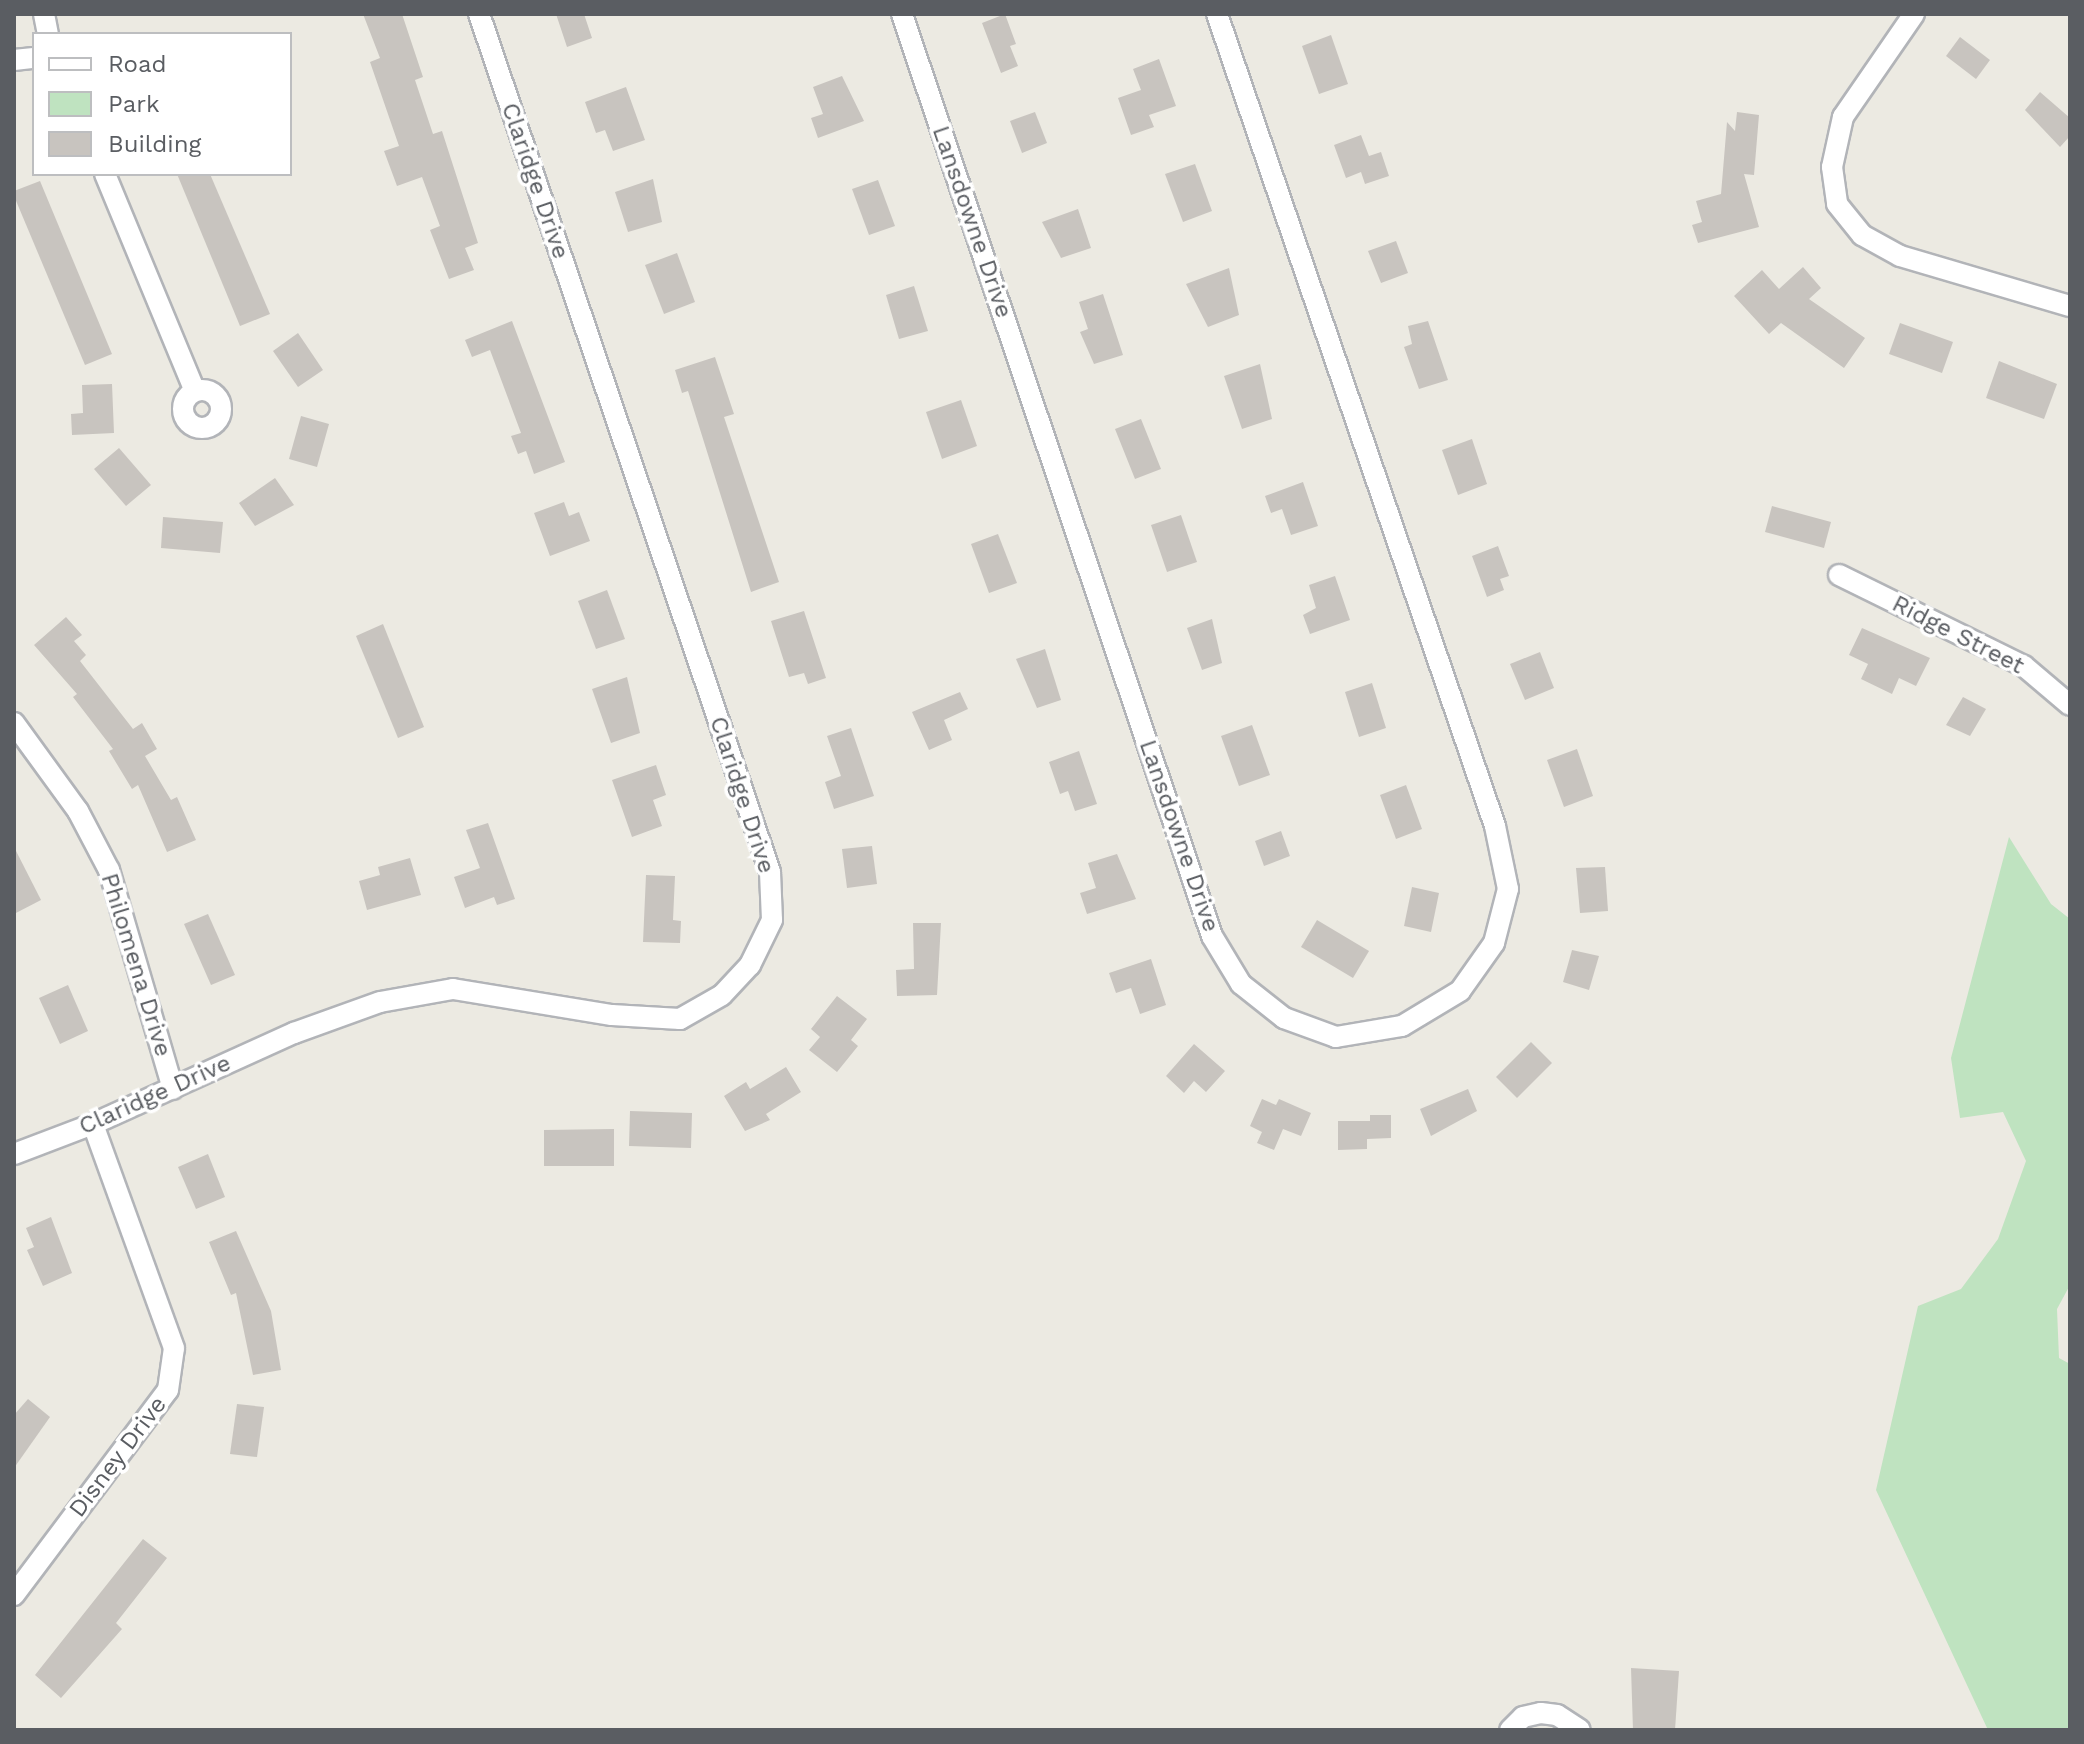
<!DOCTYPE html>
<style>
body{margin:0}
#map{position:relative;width:2084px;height:1744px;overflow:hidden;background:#eceae2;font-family:"Work Sans",sans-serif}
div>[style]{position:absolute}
.green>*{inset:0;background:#bfe3c0}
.building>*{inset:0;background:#c8c4bf}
.roads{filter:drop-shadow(2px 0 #b2b4b8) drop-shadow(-2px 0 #b2b4b8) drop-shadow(0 2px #b2b4b8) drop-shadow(0 -2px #b2b4b8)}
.street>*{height:20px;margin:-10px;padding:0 10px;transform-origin:10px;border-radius:10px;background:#fff}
.street>.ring{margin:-10px;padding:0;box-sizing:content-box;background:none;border:20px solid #fff;border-radius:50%}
span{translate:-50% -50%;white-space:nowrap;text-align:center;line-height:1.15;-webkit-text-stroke:7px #fff;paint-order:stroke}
.street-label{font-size:24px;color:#5a5d62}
.frame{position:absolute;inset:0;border:16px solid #5a5d62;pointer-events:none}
.legend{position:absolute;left:32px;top:32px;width:260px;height:144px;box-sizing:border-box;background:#fff;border:2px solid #bdbec0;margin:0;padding:10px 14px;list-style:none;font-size:24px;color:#5a5d62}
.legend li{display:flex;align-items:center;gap:16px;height:40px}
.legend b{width:40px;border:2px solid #bdbec0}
</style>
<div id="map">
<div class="green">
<div style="clip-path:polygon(2009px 837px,2051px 904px,2070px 919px,2070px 1285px,2057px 1309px,2059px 1358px,2070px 1364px,2070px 1730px,1988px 1730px,1876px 1490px,1918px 1306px,1961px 1289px,1998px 1239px,2026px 1161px,2003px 1112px,1960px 1118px,1951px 1058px)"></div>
</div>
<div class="building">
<div style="clip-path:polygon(363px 14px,402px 14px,423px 77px,415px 80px,433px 134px,442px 131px,478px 243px,465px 248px,474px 270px,449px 279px,430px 230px,440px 226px,422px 177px,397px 186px,384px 151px,399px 146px,370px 62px,380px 58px)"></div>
<div style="clip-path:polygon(556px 14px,584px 14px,592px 38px,567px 47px)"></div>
<div style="clip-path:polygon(1005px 14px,1016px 44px,1010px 46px,1018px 66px,1001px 73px,982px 23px)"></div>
<div style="clip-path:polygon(1331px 35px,1348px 84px,1319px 94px,1302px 46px)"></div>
<div style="clip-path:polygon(1960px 37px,1990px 60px,1976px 79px,1946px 56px)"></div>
<div style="clip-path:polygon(1159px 59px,1176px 106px,1149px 115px,1154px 127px,1131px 135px,1118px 98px,1141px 90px,1133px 69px)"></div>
<div style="clip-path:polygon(842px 76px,864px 121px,818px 138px,811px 118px,823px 114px,813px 87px)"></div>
<div style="clip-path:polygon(626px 87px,645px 140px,613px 151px,605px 130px,596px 133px,585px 102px)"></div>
<div style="clip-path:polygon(2040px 92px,2070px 118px,2070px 136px,2060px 147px,2025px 110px)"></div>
<div style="clip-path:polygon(1035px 112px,1047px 143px,1022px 153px,1010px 121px)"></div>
<div style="clip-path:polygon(1737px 112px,1759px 115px,1754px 175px,1744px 174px,1759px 227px,1698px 243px,1692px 225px,1702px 222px,1696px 201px,1721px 194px,1727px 122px,1735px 131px)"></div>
<div style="clip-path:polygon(1361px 135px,1369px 156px,1381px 152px,1389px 176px,1365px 184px,1361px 172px,1346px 178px,1334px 145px)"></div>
<div style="clip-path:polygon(1195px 164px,1212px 211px,1183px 222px,1165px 174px)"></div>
<div style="clip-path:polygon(177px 174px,210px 174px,270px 314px,240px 326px)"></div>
<div style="clip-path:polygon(653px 179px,662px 222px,628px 232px,615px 192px)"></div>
<div style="clip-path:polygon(878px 180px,895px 226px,869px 235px,852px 189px)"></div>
<div style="clip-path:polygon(40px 181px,112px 354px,85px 365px,14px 196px,14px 191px)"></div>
<div style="clip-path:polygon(1078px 209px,1091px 248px,1061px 258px,1042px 222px)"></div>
<div style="clip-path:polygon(1396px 241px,1408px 273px,1381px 283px,1368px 251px)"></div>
<div style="clip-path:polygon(677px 253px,695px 302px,664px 314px,645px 265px)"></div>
<div style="clip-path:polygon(1803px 267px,1821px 288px,1809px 299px,1865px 338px,1844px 368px,1781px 323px,1769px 334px,1734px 296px,1762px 270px,1779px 289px)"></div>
<div style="clip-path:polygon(1229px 268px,1239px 315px,1208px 327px,1186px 284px)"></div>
<div style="clip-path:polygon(914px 286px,928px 331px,899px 339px,886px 295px)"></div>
<div style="clip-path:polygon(1103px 294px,1123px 355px,1094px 364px,1080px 332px,1088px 329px,1079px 302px)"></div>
<div style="clip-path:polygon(512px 321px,565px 462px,534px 474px,526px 451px,518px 454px,511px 436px,521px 433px,490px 350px,472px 357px,465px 340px)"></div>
<div style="clip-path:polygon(1428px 321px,1448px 380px,1419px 389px,1404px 347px,1412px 344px,1408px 326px)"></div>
<div style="clip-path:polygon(1900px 323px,1953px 342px,1942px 373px,1889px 354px)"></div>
<div style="clip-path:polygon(298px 333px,323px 370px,298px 387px,273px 351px)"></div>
<div style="clip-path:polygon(715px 357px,734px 414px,724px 417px,779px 582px,751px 592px,688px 391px,682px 393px,675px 370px)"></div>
<div style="clip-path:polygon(1999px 361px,2057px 384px,2044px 419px,1986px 398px)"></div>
<div style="clip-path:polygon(1260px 364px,1272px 419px,1242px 429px,1224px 376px)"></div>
<div style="clip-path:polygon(112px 384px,114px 433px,72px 435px,71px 414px,83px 413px,82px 385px)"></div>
<div style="clip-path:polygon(961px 400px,977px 446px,942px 459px,926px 412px)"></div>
<div style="clip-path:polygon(301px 416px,329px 424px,317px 467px,289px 459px)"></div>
<div style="clip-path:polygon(1141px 419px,1161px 469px,1135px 479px,1115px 429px)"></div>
<div style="clip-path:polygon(1472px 439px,1487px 484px,1458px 495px,1442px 450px)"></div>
<div style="clip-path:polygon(119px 448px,151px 485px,126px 506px,94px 469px)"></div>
<div style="clip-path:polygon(275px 478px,294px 505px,255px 526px,239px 503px)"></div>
<div style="clip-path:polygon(1303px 482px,1318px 526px,1291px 535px,1282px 509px,1271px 513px,1265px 496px)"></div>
<div style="clip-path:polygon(564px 502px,569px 516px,579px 512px,590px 541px,550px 556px,534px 513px)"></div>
<div style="clip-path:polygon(1772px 506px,1831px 522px,1824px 548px,1765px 532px)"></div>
<div style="clip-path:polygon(1181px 515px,1197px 562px,1167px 572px,1151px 525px)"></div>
<div style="clip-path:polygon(163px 517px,223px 522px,220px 553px,161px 548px)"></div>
<div style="clip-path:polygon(998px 534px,1017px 583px,989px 593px,971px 544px)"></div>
<div style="clip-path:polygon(1498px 546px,1509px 576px,1500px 579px,1504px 590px,1487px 597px,1472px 556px)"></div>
<div style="clip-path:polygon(1335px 576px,1350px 620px,1310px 634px,1303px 615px,1316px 608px,1309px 585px)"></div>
<div style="clip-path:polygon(607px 590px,625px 639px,596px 649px,578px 601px)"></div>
<div style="clip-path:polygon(804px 611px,826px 678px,808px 684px,804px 673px,789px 677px,771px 621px)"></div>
<div style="clip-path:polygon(66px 617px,82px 635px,74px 641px,86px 655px,80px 661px,133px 729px,142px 723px,157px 749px,145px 756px,171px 800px,177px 797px,196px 840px,167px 852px,138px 785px,132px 789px,109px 751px,113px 749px,73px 697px,77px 694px,34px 645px)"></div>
<div style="clip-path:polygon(1212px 619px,1222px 663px,1202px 670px,1187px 628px)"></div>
<div style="clip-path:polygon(383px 624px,424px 727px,398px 738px,356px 636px)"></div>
<div style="clip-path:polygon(1862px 628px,1930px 658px,1916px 686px,1899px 678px,1892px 694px,1861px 679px,1868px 664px,1849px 655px)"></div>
<div style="clip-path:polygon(1045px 649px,1061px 700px,1037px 708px,1016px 659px)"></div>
<div style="clip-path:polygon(1540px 652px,1554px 688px,1525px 700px,1510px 664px)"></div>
<div style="clip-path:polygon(627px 677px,640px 733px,611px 743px,592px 689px)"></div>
<div style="clip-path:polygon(1372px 683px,1386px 728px,1359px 737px,1345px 692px)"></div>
<div style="clip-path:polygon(960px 692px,968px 709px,944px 720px,952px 740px,929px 750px,912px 712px)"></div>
<div style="clip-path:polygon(1963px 697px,1986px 709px,1970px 736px,1946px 725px)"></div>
<div style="clip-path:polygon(1252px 725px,1270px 775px,1239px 786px,1221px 736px)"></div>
<div style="clip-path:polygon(851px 728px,874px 796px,834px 809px,825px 782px,841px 776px,827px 736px)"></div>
<div style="clip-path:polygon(1577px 749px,1593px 796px,1564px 807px,1547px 760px)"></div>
<div style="clip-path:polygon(1079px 751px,1097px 804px,1075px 811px,1068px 791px,1060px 794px,1049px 762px)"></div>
<div style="clip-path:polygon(656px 765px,666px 795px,653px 800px,662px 826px,632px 837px,612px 780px)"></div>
<div style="clip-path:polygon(1406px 785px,1422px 829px,1396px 839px,1380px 795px)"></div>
<div style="clip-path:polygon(488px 823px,515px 899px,497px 905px,494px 897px,465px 908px,454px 877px,480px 868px,466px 830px)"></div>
<div style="clip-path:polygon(1281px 831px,1290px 856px,1264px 866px,1255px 841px)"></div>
<div style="clip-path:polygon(872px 846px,877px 884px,847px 888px,842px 849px)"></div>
<div style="clip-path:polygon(14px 847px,41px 900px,14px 914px)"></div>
<div style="clip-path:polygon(1117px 854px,1136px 899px,1087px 914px,1080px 893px,1096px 888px,1088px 863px)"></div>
<div style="clip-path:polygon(410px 858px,421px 895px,367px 910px,359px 881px,380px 875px,378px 867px)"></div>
<div style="clip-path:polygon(1605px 867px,1608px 911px,1580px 913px,1576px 868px)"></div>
<div style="clip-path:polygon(646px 875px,675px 876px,673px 920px,681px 921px,680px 943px,643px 942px)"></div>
<div style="clip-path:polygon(1412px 887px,1439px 893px,1431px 932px,1404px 926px)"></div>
<div style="clip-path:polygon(208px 914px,235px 975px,211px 985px,184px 924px)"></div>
<div style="clip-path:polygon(1317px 920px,1369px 951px,1353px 978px,1301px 947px)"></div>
<div style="clip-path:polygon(913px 923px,941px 923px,937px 995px,897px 996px,896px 970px,914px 969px)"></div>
<div style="clip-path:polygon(1572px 950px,1599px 956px,1589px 990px,1563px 982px)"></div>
<div style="clip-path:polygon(1151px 959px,1166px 1005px,1140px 1014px,1131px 988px,1116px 993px,1109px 973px)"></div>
<div style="clip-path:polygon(68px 985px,88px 1031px,60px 1044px,39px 998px)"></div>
<div style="clip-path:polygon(837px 996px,867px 1019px,851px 1040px,858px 1046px,837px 1072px,809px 1050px,820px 1037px,811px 1029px)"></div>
<div style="clip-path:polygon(1531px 1042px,1552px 1063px,1517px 1098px,1496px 1077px)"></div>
<div style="clip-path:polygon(1194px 1044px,1225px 1071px,1206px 1092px,1194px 1081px,1184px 1093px,1166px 1076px)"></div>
<div style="clip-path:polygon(786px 1067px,801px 1092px,766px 1114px,770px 1120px,745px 1131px,724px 1096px,746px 1082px,750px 1089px)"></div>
<div style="clip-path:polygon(1468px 1089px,1477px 1111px,1431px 1136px,1420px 1109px)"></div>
<div style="clip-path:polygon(1262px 1099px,1276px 1105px,1279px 1099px,1311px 1113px,1301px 1136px,1283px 1129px,1274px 1150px,1257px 1143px,1262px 1132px,1250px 1126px)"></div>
<div style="clip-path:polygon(630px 1111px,692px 1113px,691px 1148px,629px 1146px)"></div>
<div style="clip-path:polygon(1370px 1115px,1391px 1115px,1391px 1138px,1367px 1139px,1367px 1149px,1338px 1150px,1338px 1121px,1370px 1121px)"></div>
<div style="clip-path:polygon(614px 1129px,614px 1166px,544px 1166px,544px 1130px)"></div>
<div style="clip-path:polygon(208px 1154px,225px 1197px,196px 1209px,178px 1167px)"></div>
<div style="clip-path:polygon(51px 1217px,72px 1273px,43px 1286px,27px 1250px,34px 1247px,26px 1228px)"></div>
<div style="clip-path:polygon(236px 1231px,271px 1311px,281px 1370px,253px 1375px,236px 1293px,231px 1295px,209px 1242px)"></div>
<div style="clip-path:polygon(28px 1399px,50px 1417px,14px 1468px,14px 1415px)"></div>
<div style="clip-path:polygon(237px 1404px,264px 1407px,257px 1457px,230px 1454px)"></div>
<div style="clip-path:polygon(143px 1539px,167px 1558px,116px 1623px,122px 1629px,61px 1698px,35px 1675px)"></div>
<div style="clip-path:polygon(1631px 1668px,1679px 1671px,1675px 1730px,1633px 1730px)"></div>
</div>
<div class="roads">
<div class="street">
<div style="left:44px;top:14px;width:20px;rotate:79deg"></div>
<div style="left:902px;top:14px;width:973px;rotate:71.42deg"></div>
<div style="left:1212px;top:936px;width:56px;rotate:58.9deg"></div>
<div style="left:1241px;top:984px;width:55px;rotate:38.3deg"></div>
<div style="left:1284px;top:1018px;width:55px;rotate:20.1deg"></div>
<div style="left:1336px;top:1037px;width:67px;rotate:-9.5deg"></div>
<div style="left:1402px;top:1026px;width:68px;rotate:-31.1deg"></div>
<div style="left:1460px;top:991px;width:59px;rotate:-54.7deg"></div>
<div style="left:1494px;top:943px;width:56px;rotate:-75.5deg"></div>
<div style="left:1508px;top:889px;width:64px;rotate:-101.7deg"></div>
<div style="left:1495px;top:826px;width:858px;rotate:-108.9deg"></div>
<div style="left:1914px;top:14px;width:125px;rotate:124.6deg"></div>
<div style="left:1843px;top:117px;width:51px;rotate:102.4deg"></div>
<div style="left:1832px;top:167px;width:37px;rotate:82deg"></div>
<div style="left:1837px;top:204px;width:40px;rotate:51deg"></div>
<div style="left:1862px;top:235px;width:43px;rotate:28.9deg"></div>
<div style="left:1900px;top:256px;width:177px;rotate:16.4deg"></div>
<div style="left:14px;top:60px;width:20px;rotate:-6deg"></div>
<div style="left:105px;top:174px;width:235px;rotate:67.5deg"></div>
<div class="ring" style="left:183px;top:390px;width:18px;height:18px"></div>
<div style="left:1839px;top:575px;width:206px;rotate:26.2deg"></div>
<div style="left:2024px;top:666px;width:60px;rotate:40.3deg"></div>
<div style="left:14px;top:723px;width:109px;rotate:54deg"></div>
<div style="left:78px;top:811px;width:67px;rotate:62.3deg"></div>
<div style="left:109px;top:870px;width:228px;rotate:73.7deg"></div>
<div style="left:14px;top:1154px;width:85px;rotate:-20.8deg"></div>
<div style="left:93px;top:1124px;width:221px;rotate:-24.4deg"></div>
<div style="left:294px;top:1033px;width:91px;rotate:-19.8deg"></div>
<div style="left:380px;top:1002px;width:74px;rotate:-10.1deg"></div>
<div style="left:453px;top:989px;width:161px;rotate:9.3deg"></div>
<div style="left:612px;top:1015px;width:68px;rotate:3.4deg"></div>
<div style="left:680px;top:1019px;width:48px;rotate:-29.7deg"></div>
<div style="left:722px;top:995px;width:41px;rotate:-47deg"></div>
<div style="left:750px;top:965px;width:50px;rotate:-63.9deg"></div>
<div style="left:772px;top:920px;width:48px;rotate:-92.4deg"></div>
<div style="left:770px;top:872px;width:906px;rotate:-108.73deg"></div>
<div style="left:14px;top:1595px;width:256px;rotate:-53.1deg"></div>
<div style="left:168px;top:1390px;width:42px;rotate:-81.9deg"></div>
<div style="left:174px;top:1348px;width:238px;rotate:-109.9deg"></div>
<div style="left:1510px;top:1730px;width:18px;rotate:-45deg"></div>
<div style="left:1523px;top:1717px;width:18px;rotate:-13deg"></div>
<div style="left:1541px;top:1713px;width:16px;rotate:7deg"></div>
<div style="left:1557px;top:1715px;width:27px;rotate:33deg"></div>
</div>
</div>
<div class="street-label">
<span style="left:535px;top:181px;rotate:71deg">Claridge Drive</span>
<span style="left:972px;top:222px;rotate:71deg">Lansdowne Drive</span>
<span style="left:1958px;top:635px;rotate:27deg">Ridge Street</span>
<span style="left:742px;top:795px;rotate:72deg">Claridge Drive</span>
<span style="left:1179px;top:836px;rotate:71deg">Lansdowne Drive</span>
<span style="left:136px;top:965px;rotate:73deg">Philomena Drive</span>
<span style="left:155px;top:1095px;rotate:-24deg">Claridge Drive</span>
<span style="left:118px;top:1457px;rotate:-53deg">Disney Drive</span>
</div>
<div class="frame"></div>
<ul class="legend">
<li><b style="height:10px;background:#fff"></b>Road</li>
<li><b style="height:22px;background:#bfe3c0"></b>Park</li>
<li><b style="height:22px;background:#c8c4bf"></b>Building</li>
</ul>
</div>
